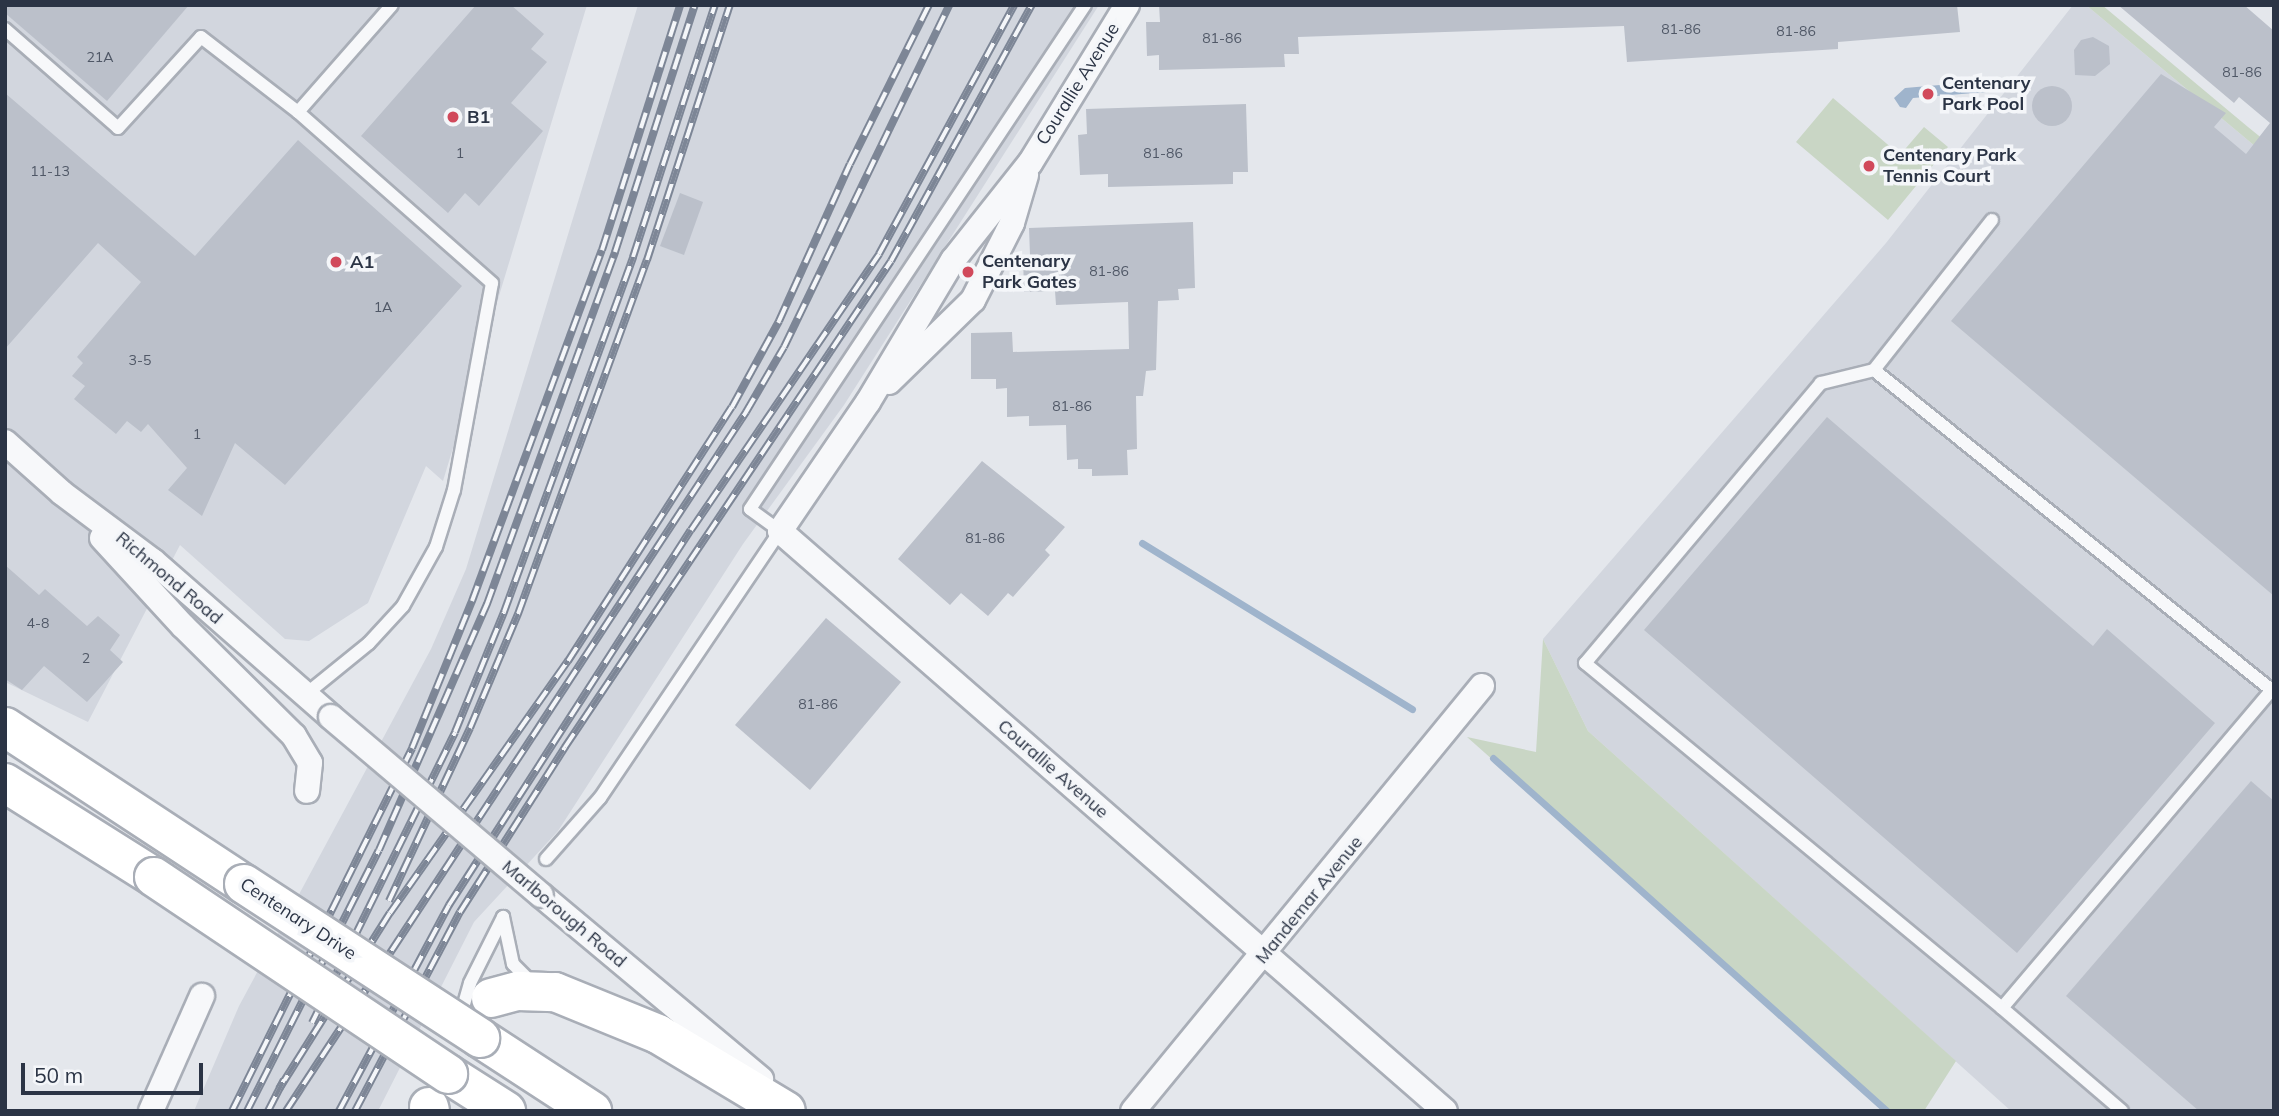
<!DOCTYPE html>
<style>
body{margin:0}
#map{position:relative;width:2279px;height:1116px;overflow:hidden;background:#e4e7ec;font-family:Mulish,sans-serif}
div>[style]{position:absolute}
.built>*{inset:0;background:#d2d6de}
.green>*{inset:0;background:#c9d6c5}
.water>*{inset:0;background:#9fb4cc}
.stream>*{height:7px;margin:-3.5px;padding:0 3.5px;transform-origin:3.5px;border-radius:3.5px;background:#9fb4cc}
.building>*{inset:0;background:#bbc0ca}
.round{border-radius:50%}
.roads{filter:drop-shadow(2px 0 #a9aeb7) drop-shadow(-2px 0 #a9aeb7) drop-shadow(0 2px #a9aeb7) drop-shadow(0 -2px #a9aeb7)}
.lane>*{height:12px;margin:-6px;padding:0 6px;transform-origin:6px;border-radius:6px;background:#f7f8fa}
.street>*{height:24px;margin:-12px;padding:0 12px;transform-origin:12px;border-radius:12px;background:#f7f8fa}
.highway>*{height:38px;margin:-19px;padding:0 19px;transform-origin:19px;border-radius:19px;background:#fff}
.rail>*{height:8px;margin-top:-4px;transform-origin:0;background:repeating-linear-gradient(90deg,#f4f6f9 0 16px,#7d8696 0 32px);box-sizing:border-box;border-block:2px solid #7d8696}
.bridges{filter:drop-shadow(2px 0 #a9aeb7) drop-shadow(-2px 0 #a9aeb7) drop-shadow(0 2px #a9aeb7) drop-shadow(0 -2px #a9aeb7)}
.street-bridge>*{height:24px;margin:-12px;padding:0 12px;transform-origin:12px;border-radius:12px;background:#f7f8fa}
.highway-bridge>*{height:38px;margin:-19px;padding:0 19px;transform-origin:19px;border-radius:19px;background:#fff}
.dots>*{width:19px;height:19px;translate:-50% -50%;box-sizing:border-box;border:4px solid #f4f6f9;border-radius:50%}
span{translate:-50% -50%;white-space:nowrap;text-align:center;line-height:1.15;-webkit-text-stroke:7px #f4f6f9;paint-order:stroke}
.number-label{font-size:14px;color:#4f5766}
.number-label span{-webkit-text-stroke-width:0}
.street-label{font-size:18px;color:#2b3445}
.poi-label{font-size:18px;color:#2b3445;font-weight:700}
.left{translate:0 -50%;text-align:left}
.frame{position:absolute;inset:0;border:7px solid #2b3445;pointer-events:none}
.scale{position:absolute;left:21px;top:1063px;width:182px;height:32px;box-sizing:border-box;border:4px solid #2b3445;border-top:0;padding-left:9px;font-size:21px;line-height:24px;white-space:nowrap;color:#2b3445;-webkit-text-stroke:5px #f4f6f9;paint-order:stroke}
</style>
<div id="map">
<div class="built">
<div style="clip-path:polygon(5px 5px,587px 5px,443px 481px,426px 466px,368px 603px,309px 641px,285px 639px,180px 545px,88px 722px,5px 682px)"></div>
<div style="clip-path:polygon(638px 5px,1099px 5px,844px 405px,743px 544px,558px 831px,474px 922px,378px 1111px,194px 1111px,239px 1006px,431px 649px,466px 569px)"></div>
<div style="clip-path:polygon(2073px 5px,2086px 5px,2274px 162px,2274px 1111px,2011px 1111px,1588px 731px,1543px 639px,1886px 243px)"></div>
</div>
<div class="green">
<div style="clip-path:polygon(2086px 5px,2102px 5px,2248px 127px,2274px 148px,2274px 162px)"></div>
<div style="clip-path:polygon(1833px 98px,1900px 155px,1924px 127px,1948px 147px,1888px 220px,1796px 142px)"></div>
<div style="clip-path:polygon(1543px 639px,1588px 731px,1956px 1061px,1924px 1111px,1888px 1111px,1467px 737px,1536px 752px)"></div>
</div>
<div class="water">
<div style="clip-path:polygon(1986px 81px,1986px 92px,1913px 98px,1906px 108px,1900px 107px,1894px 98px,1905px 88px)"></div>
</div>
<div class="stream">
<div style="left:1142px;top:543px;width:317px;rotate:31.6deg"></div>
<div style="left:1493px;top:758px;width:529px;rotate:41.86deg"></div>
</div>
<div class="building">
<div style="clip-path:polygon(5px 5px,189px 5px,107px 101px,5px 13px)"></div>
<div style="clip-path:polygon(476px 5px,511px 5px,544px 34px,531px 49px,547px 62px,511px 103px,543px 131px,479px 206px,465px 193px,448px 213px,361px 136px)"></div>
<div style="clip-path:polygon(1159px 5px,1957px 5px,1960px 32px,1838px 42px,1838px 49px,1627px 62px,1624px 26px,1298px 37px,1299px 54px,1284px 54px,1285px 67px,1159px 70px,1159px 55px,1147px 56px,1146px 22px,1160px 22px)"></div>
<div style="clip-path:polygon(2118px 5px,2244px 5px,2274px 31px,2274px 596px,1951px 321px,2161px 74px,2226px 113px,2214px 127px,2246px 154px,2270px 123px,2239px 97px,2234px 103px)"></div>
<div style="clip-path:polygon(2093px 37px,2109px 46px,2110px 64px,2095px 76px,2075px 75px,2074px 50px,2081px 40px)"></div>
<div class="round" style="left:2032px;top:86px;width:40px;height:40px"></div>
<div style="clip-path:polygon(5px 93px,195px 256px,298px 140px,462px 286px,285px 485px,235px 443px,202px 516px,168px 490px,187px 468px,148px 424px,141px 432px,127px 421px,116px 434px,74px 399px,85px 386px,72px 376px,83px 363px,77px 357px,141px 282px,98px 243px,5px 349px)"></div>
<div style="clip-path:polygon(1246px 104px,1248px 172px,1233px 172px,1233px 184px,1108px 187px,1108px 174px,1080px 175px,1078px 135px,1087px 134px,1086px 109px)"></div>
<div style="clip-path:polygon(680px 193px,703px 202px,684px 255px,660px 246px)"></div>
<div style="clip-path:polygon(1193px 222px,1195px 288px,1178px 289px,1179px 300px,1158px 301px,1156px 370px,1146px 371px,1143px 396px,1136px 396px,1137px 449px,1127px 450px,1128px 475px,1092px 476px,1092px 469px,1078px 469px,1078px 459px,1067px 460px,1066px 425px,1029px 426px,1029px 416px,1007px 417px,1007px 388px,996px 389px,996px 379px,971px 379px,971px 333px,1012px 332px,1013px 352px,1129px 349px,1128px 302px,1056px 305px,1055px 291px,1024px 292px,1023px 255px,1030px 255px,1029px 228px)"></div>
<div style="clip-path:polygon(1827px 417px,2093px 646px,2107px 629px,2215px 723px,2017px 953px,1644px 630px)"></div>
<div style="clip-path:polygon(982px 461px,1065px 527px,1045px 550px,1050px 555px,1013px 597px,1008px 593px,988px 616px,961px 593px,950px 605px,898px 559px)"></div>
<div style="clip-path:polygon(5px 565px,39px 595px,45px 589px,87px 626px,98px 616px,120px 635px,110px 650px,123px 662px,87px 702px,44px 666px,22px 690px,5px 679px)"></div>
<div style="clip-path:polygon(826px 618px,901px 682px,810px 790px,735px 725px)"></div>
<div style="clip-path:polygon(2251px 781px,2274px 801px,2274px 1111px,2199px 1111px,2066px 996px)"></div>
</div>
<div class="roads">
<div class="lane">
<div style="left:5px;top:29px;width:150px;rotate:41.2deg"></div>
<div style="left:118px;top:128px;width:123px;rotate:-47.6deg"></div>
<div style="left:201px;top:37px;width:123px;rotate:37.7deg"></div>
<div style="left:1992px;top:220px;width:191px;rotate:128.2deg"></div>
<div style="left:1874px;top:370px;width:514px;rotate:38.83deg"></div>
<div style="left:1874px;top:370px;width:55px;rotate:166.2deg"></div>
<div style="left:1821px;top:383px;width:366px;rotate:130.1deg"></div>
<div style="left:1585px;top:663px;width:541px;rotate:39.6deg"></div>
<div style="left:2002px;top:1008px;width:417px;rotate:-49.7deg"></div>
<div style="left:305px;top:695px;width:82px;rotate:-39.1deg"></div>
<div style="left:369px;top:643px;width:50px;rotate:-47.4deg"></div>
<div style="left:403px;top:606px;width:68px;rotate:-60.8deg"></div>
<div style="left:436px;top:547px;width:60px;rotate:-72.5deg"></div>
<div style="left:454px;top:490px;width:210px;rotate:-79.6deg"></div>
<div style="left:492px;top:283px;width:259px;rotate:-138.6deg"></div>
<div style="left:298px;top:112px;width:142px;rotate:-48.7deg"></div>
<div style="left:546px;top:859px;width:81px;rotate:-48.5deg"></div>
<div style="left:600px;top:798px;width:322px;rotate:-56deg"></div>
<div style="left:780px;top:531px;width:37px;rotate:-144deg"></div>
<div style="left:750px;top:509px;width:605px;rotate:-56.39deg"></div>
<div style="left:503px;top:917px;width:48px;rotate:78deg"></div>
<div style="left:513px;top:964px;width:24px;rotate:45deg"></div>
<div style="left:2002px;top:1008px;width:158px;rotate:40.6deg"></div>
<div style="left:460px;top:1018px;width:36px;rotate:-74deg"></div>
<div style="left:470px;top:983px;width:74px;rotate:-63.4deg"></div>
</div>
<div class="street">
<div style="left:1127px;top:5px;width:185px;rotate:121.5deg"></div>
<div style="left:1030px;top:163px;width:124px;rotate:128.4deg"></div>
<div style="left:953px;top:260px;width:165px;rotate:120.9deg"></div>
<div style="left:868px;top:402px;width:156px;rotate:124.3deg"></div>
<div style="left:780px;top:531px;width:882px;rotate:41.09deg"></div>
<div style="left:889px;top:382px;width:117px;rotate:-44.3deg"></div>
<div style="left:973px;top:300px;width:86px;rotate:-63.1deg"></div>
<div style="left:1012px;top:223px;width:50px;rotate:-73.7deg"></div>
<div style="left:5px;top:442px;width:76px;rotate:41.8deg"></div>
<div style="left:62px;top:493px;width:114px;rotate:36.8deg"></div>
<div style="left:153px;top:561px;width:237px;rotate:41.2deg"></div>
<div style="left:102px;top:538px;width:120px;rotate:47.4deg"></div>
<div style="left:183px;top:626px;width:156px;rotate:44.7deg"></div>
<div style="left:294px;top:736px;width:31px;rotate:59deg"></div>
<div style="left:310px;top:763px;width:28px;rotate:96deg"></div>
<div style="left:541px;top:895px;width:287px;rotate:39.9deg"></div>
<div style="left:151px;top:1111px;width:126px;rotate:-66.1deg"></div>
<div style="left:1133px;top:1111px;width:550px;rotate:-50.61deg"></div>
</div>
<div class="highway">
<div style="left:5px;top:727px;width:286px;rotate:33.3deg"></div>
<div style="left:5px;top:783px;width:176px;rotate:32.2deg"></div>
<div style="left:491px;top:998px;width:28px;rotate:-15deg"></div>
<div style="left:518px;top:991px;width:37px;rotate:2deg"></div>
<div style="left:555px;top:992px;width:111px;rotate:22.2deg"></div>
<div style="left:658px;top:1034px;width:149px;rotate:31deg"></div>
<div style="left:480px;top:1038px;width:134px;rotate:33.1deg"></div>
<div style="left:448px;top:1074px;width:69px;rotate:32.5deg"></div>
<div style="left:429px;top:1107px;width:4px;rotate:76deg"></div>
</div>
</div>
<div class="rail">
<div style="left:389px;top:901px;width:191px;rotate:-64.9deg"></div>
<div style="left:470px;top:728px;width:124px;rotate:-67.2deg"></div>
<div style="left:518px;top:614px;width:377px;rotate:-70deg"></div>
<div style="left:647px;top:260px;width:268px;rotate:-72deg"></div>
<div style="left:312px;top:1023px;width:324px;rotate:-63.8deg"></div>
<div style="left:455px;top:732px;width:130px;rotate:-67.8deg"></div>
<div style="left:504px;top:612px;width:378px;rotate:-70deg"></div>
<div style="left:633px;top:257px;width:265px;rotate:-72deg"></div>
<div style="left:279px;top:1089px;width:208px;rotate:-57.8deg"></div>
<div style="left:390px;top:913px;width:309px;rotate:-54.8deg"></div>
<div style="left:568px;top:661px;width:302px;rotate:-57.2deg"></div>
<div style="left:732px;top:407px;width:98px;rotate:-61.3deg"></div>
<div style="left:779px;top:321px;width:172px;rotate:-65.7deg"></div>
<div style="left:850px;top:164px;width:178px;rotate:-63.6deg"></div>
<div style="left:232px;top:1111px;width:405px;rotate:-63.6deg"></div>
<div style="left:412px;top:748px;width:159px;rotate:-67.8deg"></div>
<div style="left:472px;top:601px;width:374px;rotate:-69.7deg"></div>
<div style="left:602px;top:250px;width:257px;rotate:-72.3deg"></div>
<div style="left:247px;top:1111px;width:292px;rotate:-63.2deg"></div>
<div style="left:379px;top:850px;width:269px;rotate:-66.3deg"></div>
<div style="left:487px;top:604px;width:375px;rotate:-70deg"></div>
<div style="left:615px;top:252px;width:260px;rotate:-72.1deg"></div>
<div style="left:268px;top:1111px;width:35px;rotate:-63deg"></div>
<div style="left:286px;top:1111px;width:837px;rotate:-56.65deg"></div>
<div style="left:746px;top:412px;width:75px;rotate:-59.7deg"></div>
<div style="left:784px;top:347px;width:380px;rotate:-64.2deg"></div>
<div style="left:339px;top:1111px;width:234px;rotate:-61.9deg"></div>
<div style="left:449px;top:905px;width:446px;rotate:-57.2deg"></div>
<div style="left:691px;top:530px;width:334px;rotate:-55.7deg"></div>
<div style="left:879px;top:254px;width:283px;rotate:-61.5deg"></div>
<div style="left:355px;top:1111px;width:225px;rotate:-62.2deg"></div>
<div style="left:460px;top:912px;width:196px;rotate:-57.5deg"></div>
<div style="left:565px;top:747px;width:585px;rotate:-56.15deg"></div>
<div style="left:891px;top:261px;width:292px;rotate:-61.2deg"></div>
</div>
<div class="bridges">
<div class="street-bridge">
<div style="left:331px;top:717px;width:275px;rotate:40.3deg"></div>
</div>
<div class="highway-bridge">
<div style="left:154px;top:877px;width:354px;rotate:33.8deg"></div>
<div style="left:244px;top:884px;width:282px;rotate:33.1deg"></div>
</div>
</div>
<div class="dots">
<div style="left:1928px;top:94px;background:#d1495b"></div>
<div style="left:453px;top:117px;background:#d1495b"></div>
<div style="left:1869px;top:166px;background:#d1495b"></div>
<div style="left:336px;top:262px;background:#d1495b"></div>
<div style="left:968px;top:272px;background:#d1495b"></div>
</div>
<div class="number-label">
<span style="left:1681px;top:29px">81-86</span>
<span style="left:1796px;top:31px">81-86</span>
<span style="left:1222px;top:38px">81-86</span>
<span style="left:100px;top:57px">21A</span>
<span style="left:2242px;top:72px">81-86</span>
<span style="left:460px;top:153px">1</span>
<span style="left:1163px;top:153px">81-86</span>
<span style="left:50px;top:171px">11-13</span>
<span style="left:1109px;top:271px">81-86</span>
<span style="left:383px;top:307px">1A</span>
<span style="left:140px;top:360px">3-5</span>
<span style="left:1072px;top:406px">81-86</span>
<span style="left:197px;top:434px">1</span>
<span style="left:985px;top:538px">81-86</span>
<span style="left:38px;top:623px">4-8</span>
<span style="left:86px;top:658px">2</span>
<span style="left:818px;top:704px">81-86</span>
</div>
<div class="street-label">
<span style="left:1078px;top:84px;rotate:-58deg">Courallie Avenue</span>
<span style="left:169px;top:578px;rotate:40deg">Richmond Road</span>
<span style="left:1053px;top:769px;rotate:41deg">Courallie Avenue</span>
<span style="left:1309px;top:900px;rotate:-51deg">Mandemar Avenue</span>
<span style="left:564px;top:914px;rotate:40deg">Marlborough Road</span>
<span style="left:298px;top:919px;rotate:33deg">Centenary Drive</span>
</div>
<div class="poi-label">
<span class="left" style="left:1942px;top:94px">Centenary<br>Park Pool</span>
<span class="left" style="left:467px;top:117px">B1</span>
<span class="left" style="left:1883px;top:166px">Centenary Park<br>Tennis Court</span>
<span class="left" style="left:350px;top:262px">A1</span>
<span class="left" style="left:982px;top:272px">Centenary<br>Park Gates</span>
</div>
<div class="frame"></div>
<div class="scale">50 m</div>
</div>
